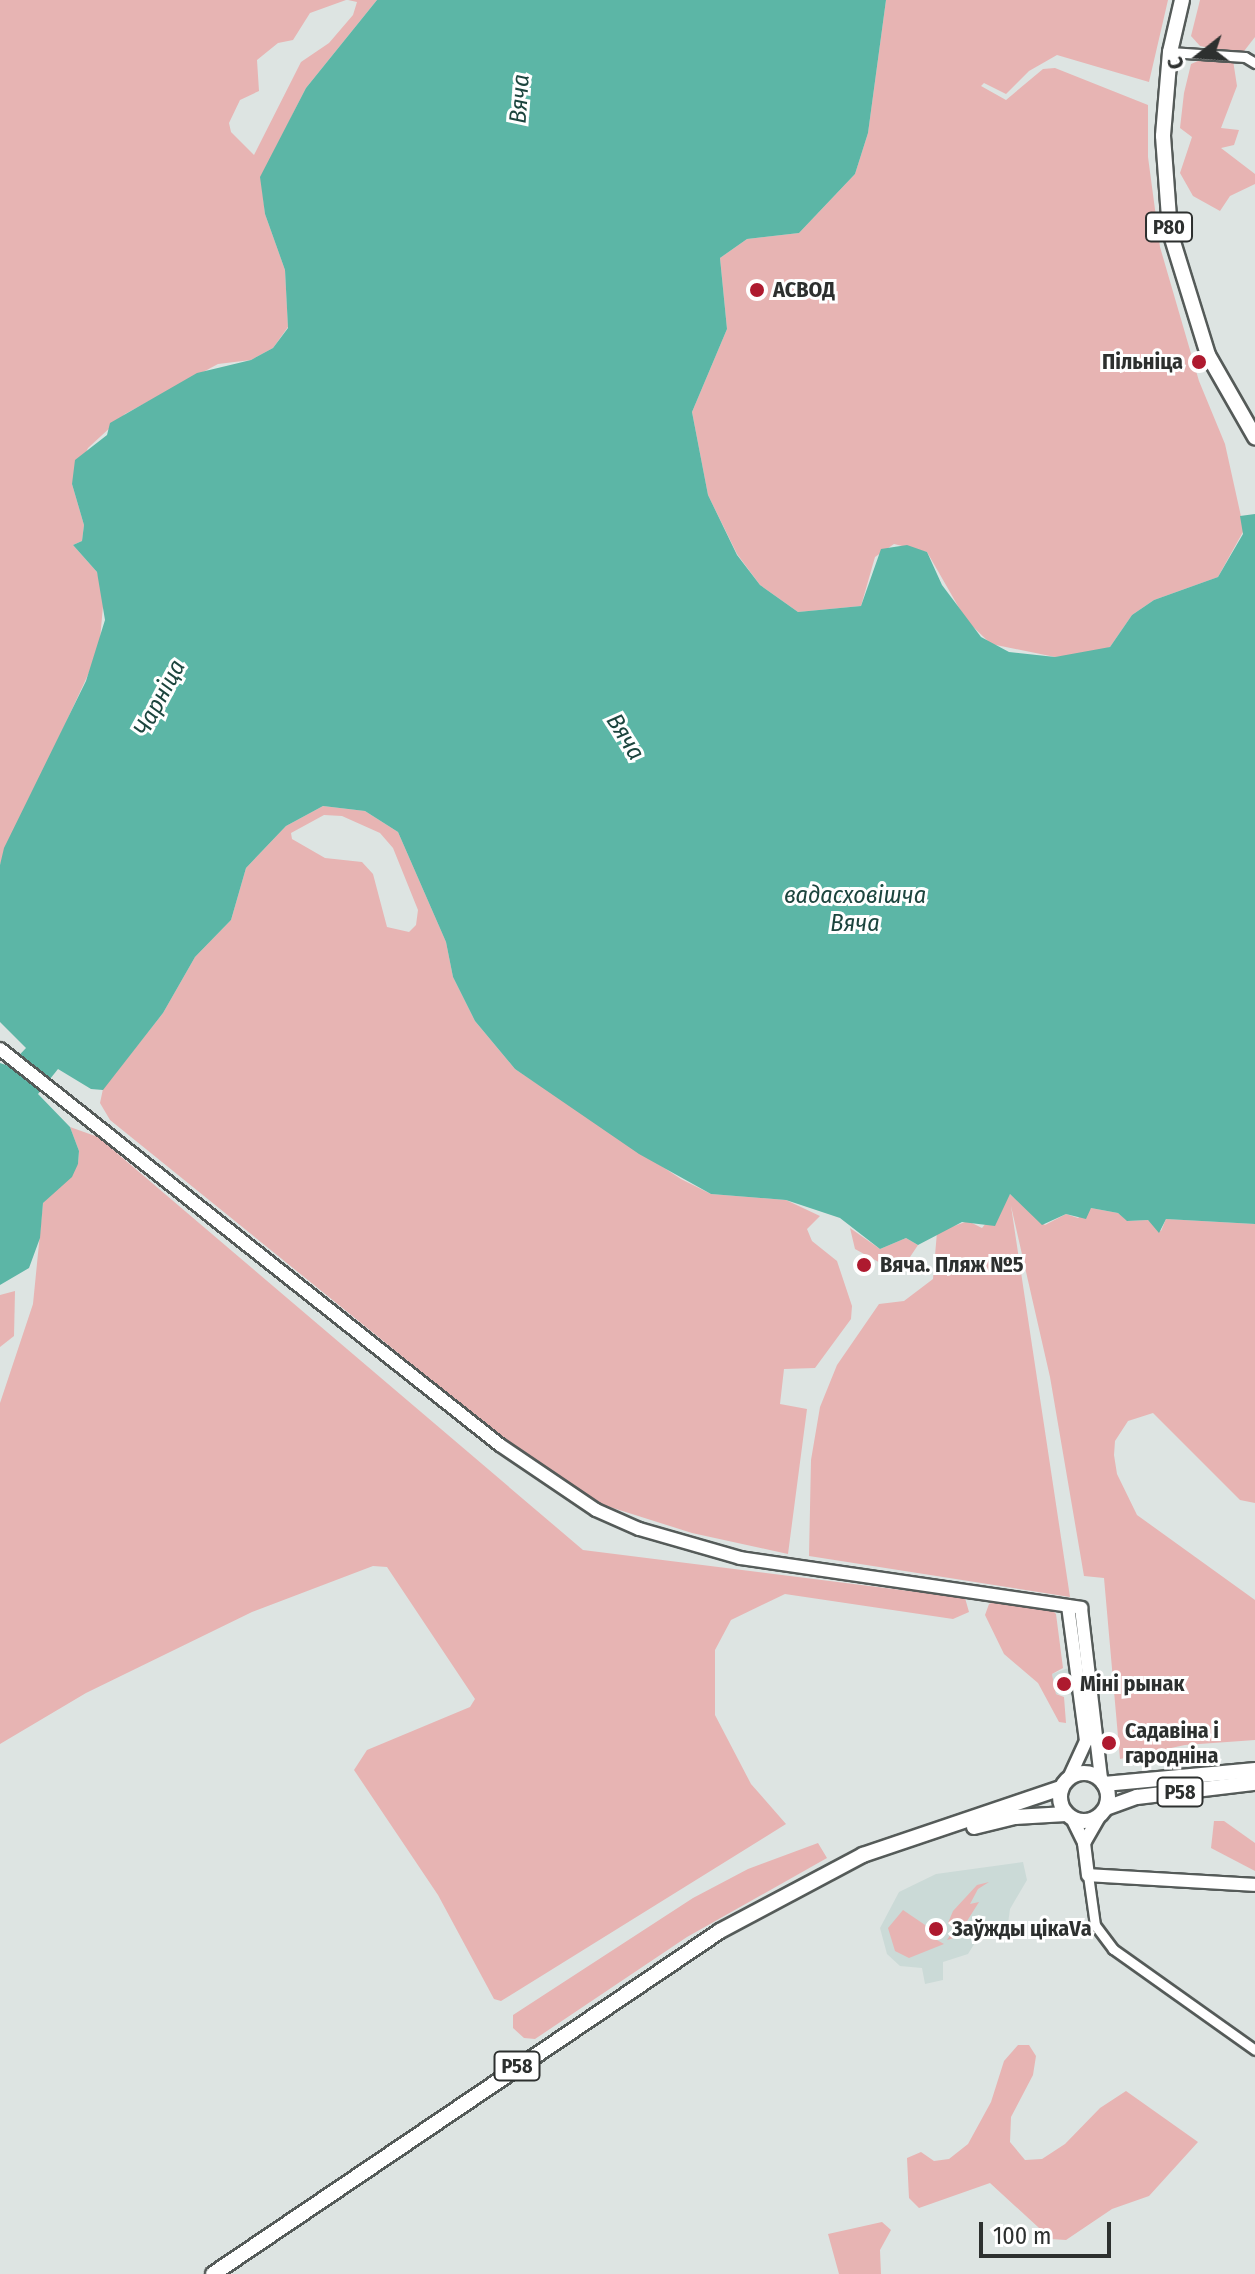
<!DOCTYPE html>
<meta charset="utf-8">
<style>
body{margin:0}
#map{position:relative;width:1255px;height:2274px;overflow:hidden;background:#dde4e2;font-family:"Fira Sans Condensed",sans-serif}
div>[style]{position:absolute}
.built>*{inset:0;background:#cbdad7}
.green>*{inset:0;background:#e7b4b3}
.water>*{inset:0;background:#5cb6a6}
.roads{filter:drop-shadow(2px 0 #555b59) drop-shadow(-2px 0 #555b59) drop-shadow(0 2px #555b59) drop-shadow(0 -2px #555b59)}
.minor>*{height:9px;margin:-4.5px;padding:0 4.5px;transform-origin:4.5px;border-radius:4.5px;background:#fff}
.tertiary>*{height:12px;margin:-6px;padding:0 6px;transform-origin:6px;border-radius:6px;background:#fff}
.primary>*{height:14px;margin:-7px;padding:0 7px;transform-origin:7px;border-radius:7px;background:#fff}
.primary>.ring{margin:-7px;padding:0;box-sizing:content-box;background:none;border:14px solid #fff;border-radius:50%}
.dots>*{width:22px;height:22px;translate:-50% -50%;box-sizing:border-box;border:4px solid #fff;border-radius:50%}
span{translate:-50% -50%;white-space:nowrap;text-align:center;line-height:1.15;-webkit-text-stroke:6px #fff;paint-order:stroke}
.shield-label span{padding:2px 6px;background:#fff;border:2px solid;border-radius:6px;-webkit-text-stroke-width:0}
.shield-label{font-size:20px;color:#2d302f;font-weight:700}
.poi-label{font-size:22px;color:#2d302f;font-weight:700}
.left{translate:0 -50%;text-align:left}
.right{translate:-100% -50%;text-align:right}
.water-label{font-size:24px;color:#1c453e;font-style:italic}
.north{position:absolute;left:1159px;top:16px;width:80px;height:80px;-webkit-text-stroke:6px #fff;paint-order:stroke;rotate:253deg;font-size:22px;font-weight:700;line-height:32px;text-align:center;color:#2d302f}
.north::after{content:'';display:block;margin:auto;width:28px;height:36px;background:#2d302f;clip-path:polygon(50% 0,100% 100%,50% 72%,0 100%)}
.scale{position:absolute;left:979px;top:2222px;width:132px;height:36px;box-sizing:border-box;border:4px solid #2d302f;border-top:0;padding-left:10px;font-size:24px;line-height:28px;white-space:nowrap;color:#2d302f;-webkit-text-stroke:6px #fff;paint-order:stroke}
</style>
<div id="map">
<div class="built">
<div style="clip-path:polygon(1071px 1667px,1076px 1695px,1056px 1694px,1052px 1674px)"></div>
<div style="clip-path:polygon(1023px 1862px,1027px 1880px,1010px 1909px,1007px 1931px,986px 1925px,968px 1954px,943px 1962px,943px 1980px,925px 1984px,922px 1968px,900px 1966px,887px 1954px,880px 1928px,899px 1892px,936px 1874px)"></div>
</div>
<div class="green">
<div style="clip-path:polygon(0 0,346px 0,310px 13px,293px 40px,278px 43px,257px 60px,259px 91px,240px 100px,229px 123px,231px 132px,254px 155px,301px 62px,329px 43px,353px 15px,357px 2px,348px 0,377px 0,306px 88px,261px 177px,265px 214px,285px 270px,288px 327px,273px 348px,251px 360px,218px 364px,125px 414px,88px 448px,72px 484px,84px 525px,82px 541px,73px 545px,97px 572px,104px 595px,99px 651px,0 865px)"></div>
<div style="clip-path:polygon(886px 0,1168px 0,1149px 82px,1057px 55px,1029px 71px,1006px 94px,984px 83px,981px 86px,1006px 100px,1043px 69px,1055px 68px,1148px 105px,1148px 157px,1160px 247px,1199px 381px,1225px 444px,1244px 530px,1218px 577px,1154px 600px,1132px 615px,1110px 647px,1094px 654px,1055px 657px,991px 644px,966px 620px,927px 552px,894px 544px,875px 557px,861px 606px,798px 612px,760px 585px,737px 554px,708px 495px,692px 412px,727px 329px,720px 258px,747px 239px,799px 233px,855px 174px,868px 133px)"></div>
<div style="clip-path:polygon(1200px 0,1255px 0,1255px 37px,1241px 55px,1200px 46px,1191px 36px)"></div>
<div style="clip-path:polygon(1205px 58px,1233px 60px,1237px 86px,1221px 128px,1239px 130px,1234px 145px,1221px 148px,1255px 174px,1255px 184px,1230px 196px,1220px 211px,1193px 196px,1180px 173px,1192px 137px,1180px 128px,1184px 93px,1191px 64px)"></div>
<div style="clip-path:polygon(evenodd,323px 806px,365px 811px,398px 832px,446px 942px,453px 977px,475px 1021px,515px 1069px,681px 1179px,711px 1194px,786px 1200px,820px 1216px,807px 1229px,812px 1241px,837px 1261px,852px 1306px,851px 1319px,815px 1368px,784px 1369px,780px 1404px,807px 1409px,788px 1554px,692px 1533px,575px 1496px,110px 1120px,100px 1103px,103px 1089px,163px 1013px,195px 957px,231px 920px,246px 868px,286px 826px,323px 806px,324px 815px,342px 816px,380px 833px,393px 848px,418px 910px,416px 925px,409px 932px,387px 927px,373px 874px,362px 862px,325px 858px,292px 839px,291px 833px,324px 815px)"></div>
<div style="clip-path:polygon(70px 1127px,98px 1137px,583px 1550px,965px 1598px,969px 1612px,953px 1619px,785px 1594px,731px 1620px,715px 1650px,715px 1715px,751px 1784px,786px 1824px,501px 2001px,494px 1999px,438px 1895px,354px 1770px,367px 1750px,470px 1707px,475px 1699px,387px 1567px,373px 1566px,252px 1612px,86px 1693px,0 1744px,0 1403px,33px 1304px,43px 1203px,78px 1164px,79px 1151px)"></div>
<div style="clip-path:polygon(1010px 1194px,1045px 1225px,1066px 1214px,1078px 1218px,1091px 1208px,1118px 1213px,1128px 1221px,1148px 1220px,1161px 1231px,1166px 1219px,1255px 1224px,1255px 1503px,1240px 1500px,1153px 1413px,1128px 1421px,1115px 1441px,1114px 1455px,1117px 1474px,1137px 1515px,1255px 1600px,1255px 1740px,1185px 1745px,1120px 1759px,1104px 1578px,1084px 1576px,1050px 1377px,1011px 1206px,1070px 1597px,809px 1556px,811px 1460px,820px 1407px,837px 1365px,879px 1304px,904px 1301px,933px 1279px,937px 1232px,968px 1221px,982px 1228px)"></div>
<div style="clip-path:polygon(850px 1228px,880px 1249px,906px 1238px,918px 1245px,906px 1263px,884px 1265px,855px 1249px)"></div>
<div style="clip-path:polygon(15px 1291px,14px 1336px,0 1347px,0 1295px)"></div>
<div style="clip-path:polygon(999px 1600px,1048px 1606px,1056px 1614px,1063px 1668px,1052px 1674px,1056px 1694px,1064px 1697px,1066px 1723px,1059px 1722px,1038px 1683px,1004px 1654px,985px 1615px,989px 1604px)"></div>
<div style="clip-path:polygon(1214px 1821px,1224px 1821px,1255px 1843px,1255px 1871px,1211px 1848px)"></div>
<div style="clip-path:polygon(818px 1843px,827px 1858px,687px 1937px,535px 2039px,524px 2038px,513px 2028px,513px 2015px,693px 1898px,748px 1869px)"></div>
<div style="clip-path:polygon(989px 1882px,978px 1889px,970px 1904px,979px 1902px,957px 1937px,947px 1940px,954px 1929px,948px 1923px,953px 1911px,977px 1885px)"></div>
<div style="clip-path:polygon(903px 1910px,931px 1929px,930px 1936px,944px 1944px,909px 1958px,895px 1951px,888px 1928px)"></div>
<div style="clip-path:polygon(1018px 2045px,1029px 2045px,1036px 2056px,1033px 2075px,1011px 2117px,1010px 2142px,1025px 2160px,1042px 2159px,1065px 2144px,1100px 2108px,1126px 2091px,1198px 2142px,1149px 2196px,1112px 2209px,1066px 2240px,1051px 2239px,990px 2183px,919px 2208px,909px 2198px,907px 2158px,921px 2152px,934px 2161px,949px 2159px,968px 2144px,991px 2102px,1004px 2061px)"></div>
<div style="clip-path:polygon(882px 2222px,891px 2230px,880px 2250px,881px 2274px,839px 2274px,828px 2234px)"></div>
</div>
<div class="water">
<div style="clip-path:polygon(377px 0,886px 0,868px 133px,855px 174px,799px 233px,747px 239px,720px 258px,727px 329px,692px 412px,708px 495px,737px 555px,760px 585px,798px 612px,861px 606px,881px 549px,907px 545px,927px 552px,942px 585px,981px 637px,1009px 652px,1055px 657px,1110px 647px,1132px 615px,1154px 600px,1218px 577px,1243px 534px,1240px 516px,1255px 514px,1255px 1224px,1166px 1219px,1159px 1233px,1148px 1220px,1127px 1221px,1118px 1213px,1091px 1208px,1086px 1219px,1066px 1214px,1042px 1225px,1010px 1194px,995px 1226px,962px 1222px,918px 1245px,906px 1238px,880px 1249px,840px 1218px,786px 1200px,711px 1194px,639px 1154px,515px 1069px,475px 1021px,453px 977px,446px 942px,398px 832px,365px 811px,323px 806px,286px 826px,246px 868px,231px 920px,195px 957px,163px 1013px,103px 1090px,91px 1089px,58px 1069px,38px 1094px,70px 1127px,79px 1151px,78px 1164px,72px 1177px,43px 1203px,40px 1238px,29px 1268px,0 1285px,0 1063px,9px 1066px,26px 1048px,0 1022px,0 865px,4px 848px,86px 681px,105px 620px,97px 572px,73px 545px,82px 541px,84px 525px,72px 484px,75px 460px,107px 435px,110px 423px,197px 373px,251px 360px,273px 348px,288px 328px,285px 270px,265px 214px,260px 177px,306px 88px)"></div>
</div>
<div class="roads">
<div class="minor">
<div style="left:1170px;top:52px;width:75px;rotate:3.8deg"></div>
<div style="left:1245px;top:57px;width:12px;rotate:31deg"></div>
<div style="left:1088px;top:1875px;width:50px;rotate:82deg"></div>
<div style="left:1095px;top:1925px;width:30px;rotate:53deg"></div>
<div style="left:1113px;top:1949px;width:174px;rotate:35.4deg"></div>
</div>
<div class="tertiary">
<div style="left:0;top:1049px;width:638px;rotate:38.38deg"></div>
<div style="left:500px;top:1445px;width:116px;rotate:34.1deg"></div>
<div style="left:596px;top:1510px;width:47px;rotate:23.8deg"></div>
<div style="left:639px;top:1529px;width:105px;rotate:16deg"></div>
<div style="left:740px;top:1558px;width:345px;rotate:8.3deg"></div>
<div style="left:1081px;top:1608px;width:172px;rotate:83.3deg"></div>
<div style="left:1068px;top:1606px;width:136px;rotate:82.4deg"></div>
<div style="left:1086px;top:1741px;width:41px;rotate:114.7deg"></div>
<div style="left:1072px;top:1818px;width:28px;rotate:64deg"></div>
<div style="left:1084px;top:1843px;width:32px;rotate:83deg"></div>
<div style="left:1088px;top:1875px;width:167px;rotate:3.4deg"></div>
<div style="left:1084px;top:1843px;width:34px;rotate:-60deg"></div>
</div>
<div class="primary">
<div style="left:1182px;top:0;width:53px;rotate:103deg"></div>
<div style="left:1170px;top:52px;width:84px;rotate:94.8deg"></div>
<div style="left:1163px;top:136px;width:96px;rotate:85.8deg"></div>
<div style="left:1170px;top:232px;width:129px;rotate:72.8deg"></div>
<div style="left:1208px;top:355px;width:95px;rotate:60.2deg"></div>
<div class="ring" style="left:1060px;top:1773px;width:34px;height:34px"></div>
<div style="left:1104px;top:1784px;width:152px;rotate:-5.3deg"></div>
<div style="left:1106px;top:1808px;width:33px;rotate:-20deg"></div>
<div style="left:1137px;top:1797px;width:119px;rotate:-6.8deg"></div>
<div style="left:974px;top:1827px;width:42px;rotate:-13.7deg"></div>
<div style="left:1015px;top:1817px;width:51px;rotate:-3.4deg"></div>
<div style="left:213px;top:2274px;width:612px;rotate:-34.08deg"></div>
<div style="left:720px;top:1931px;width:162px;rotate:-28deg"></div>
<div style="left:863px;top:1855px;width:209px;rotate:-18.7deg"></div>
</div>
</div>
<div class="dots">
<div style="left:757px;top:290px;background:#ae1a2f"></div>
<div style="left:1199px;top:362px;background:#ae1a2f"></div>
<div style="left:864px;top:1265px;background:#ae1a2f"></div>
<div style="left:1064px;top:1684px;background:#ae1a2f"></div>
<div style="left:1109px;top:1743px;background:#ae1a2f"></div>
<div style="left:936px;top:1929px;background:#ae1a2f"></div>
</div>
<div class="shield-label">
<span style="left:1169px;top:227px">Р80</span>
<span style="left:1180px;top:1792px">Р58</span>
<span style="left:517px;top:2066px">Р58</span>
</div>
<div class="poi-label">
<span class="left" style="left:773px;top:290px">АСВОД</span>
<span class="right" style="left:1183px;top:362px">Пільніца</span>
<span class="left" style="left:880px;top:1265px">Вяча. Пляж №5</span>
<span class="left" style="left:1080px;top:1684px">Міні рынак</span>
<span class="left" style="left:1125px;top:1743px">Садавіна і<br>гародніна</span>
<span class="left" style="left:952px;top:1929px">Заўжды цікаVа</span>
</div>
<div class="water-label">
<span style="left:520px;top:99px;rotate:-86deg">Вяча</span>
<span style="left:160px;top:698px;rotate:-62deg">Чарніца</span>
<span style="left:625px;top:737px;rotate:58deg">Вяча</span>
<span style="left:855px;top:910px">вадасховішча<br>Вяча</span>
</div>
<div class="north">С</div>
<div class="scale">100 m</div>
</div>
